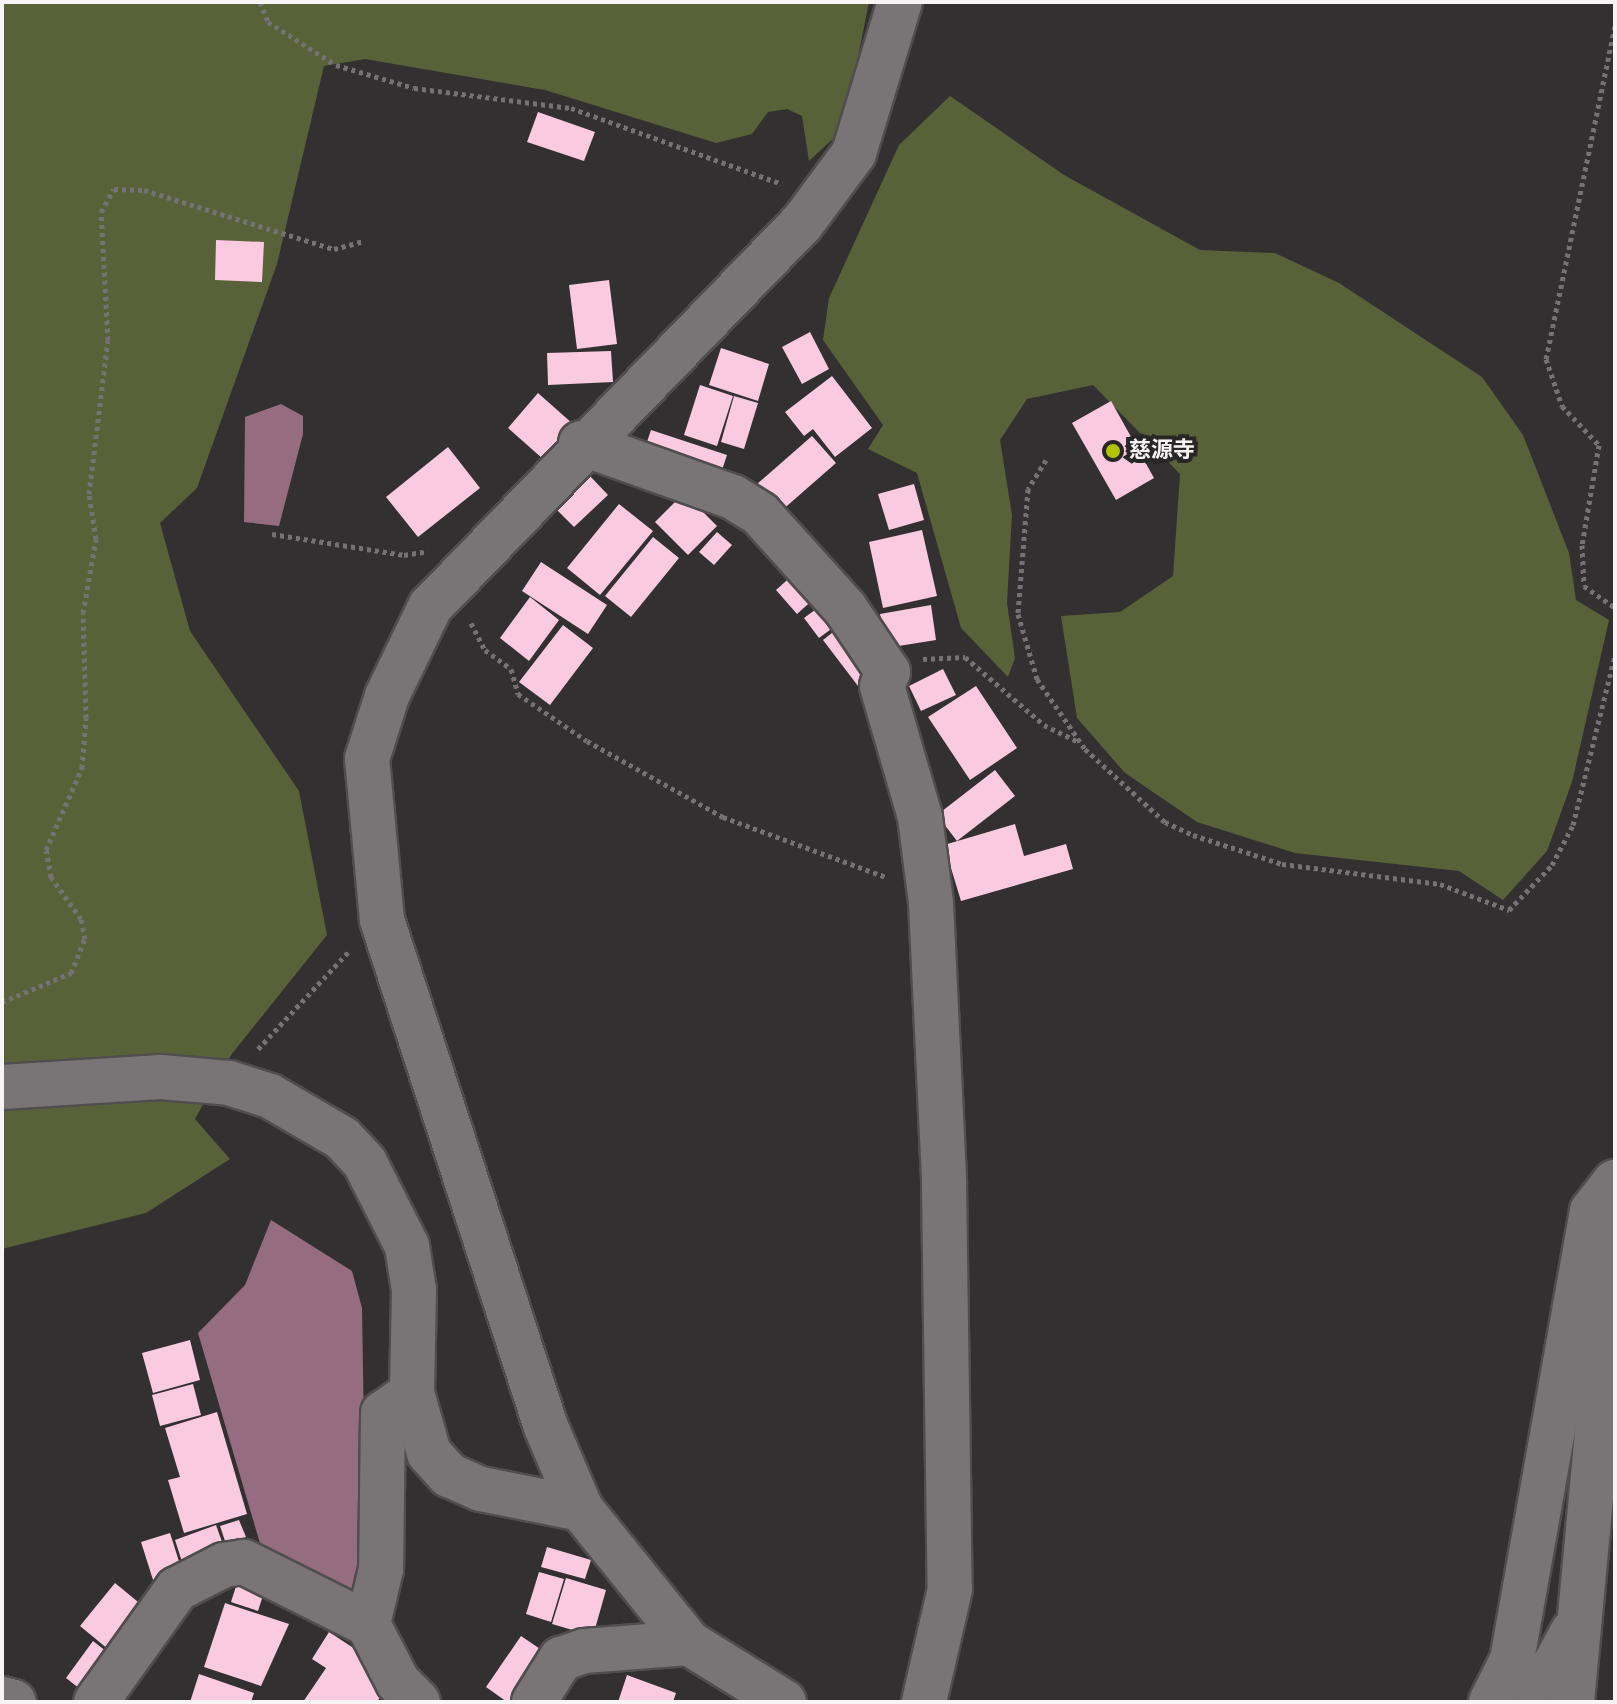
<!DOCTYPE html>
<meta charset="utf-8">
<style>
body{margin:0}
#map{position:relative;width:1617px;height:1704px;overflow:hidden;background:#333031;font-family:"Sofia Sans Condensed","Noto Sans JP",sans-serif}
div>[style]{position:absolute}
.forest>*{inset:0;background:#596139}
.water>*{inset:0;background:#966c80}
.building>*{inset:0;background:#f9cae0}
.path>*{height:5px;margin-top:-2.5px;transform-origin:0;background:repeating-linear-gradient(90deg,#757273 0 4px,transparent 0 8px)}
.roads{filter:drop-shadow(2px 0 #504d4e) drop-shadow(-2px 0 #504d4e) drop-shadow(0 2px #504d4e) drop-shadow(0 -2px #504d4e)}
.minor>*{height:44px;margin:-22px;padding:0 22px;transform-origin:22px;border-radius:22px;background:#797576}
.dots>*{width:22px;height:22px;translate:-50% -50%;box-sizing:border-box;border:4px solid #292628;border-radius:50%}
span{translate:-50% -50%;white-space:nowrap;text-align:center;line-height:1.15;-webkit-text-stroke:8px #292628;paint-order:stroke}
.poi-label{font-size:22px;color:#f6f4f5;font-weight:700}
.left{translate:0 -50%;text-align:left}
.frame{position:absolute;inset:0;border:4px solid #f6f4f5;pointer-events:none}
</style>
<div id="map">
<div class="forest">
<div style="clip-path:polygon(2px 2px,869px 2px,848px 107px,836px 136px,809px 161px,802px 116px,787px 109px,768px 112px,752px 134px,716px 143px,545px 90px,365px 59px,324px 66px,277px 264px,197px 488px,160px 523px,190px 631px,299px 791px,327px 935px,231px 1055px,195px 1119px,230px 1159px,146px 1213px,2px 1249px)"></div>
<div style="clip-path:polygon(950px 96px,1064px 175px,1200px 250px,1275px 253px,1339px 283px,1482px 377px,1523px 435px,1569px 553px,1576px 600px,1609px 620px,1572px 782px,1547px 851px,1503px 900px,1459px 871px,1295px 853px,1197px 822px,1125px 773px,1077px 718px,1061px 616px,1120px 612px,1173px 576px,1180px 474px,1093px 385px,1027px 399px,1000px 440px,1012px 515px,1007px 603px,1015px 658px,1008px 677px,961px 628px,917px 473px,868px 449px,883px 425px,823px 340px,829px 298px,899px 145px)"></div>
</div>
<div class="water">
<div style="clip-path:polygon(281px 404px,303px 416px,303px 434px,279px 526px,244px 522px,245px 417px)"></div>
<div style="clip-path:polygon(271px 1220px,352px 1271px,362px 1308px,365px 1491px,358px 1603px,262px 1550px,198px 1333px,245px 1285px)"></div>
</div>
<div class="building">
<div style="clip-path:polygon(538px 112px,595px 132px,584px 161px,527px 142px)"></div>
<div style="clip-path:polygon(216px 240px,264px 242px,262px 282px,215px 280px)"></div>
<div style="clip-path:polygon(609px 280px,617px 344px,577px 349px,569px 285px)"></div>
<div style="clip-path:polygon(810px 332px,829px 369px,802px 384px,782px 347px)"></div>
<div style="clip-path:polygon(721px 348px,769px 364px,758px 401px,709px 385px)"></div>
<div style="clip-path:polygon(611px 351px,613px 382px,548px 385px,547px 353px)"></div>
<div style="clip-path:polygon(832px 376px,872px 428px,835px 457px,813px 429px,804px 436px,785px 412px)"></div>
<div style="clip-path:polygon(700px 385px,733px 396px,717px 446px,684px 435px)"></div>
<div style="clip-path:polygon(538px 393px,573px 424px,543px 459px,508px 428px)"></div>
<div style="clip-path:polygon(734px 396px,758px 403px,744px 449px,721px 442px)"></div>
<div style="clip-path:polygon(1111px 401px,1154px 478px,1116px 500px,1072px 423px)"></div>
<div style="clip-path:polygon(651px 430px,727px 455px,719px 479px,643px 454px)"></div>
<div style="clip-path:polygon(812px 436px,836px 463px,780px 512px,757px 484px)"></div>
<div style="clip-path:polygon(448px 447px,480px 488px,418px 537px,386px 497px)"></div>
<div style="clip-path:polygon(590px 476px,608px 495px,574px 527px,556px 509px)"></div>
<div style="clip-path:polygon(914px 484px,924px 520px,889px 530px,878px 494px)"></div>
<div style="clip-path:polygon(684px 493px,717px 526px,688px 555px,655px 522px)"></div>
<div style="clip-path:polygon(619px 504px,653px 531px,600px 595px,567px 568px)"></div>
<div style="clip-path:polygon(922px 530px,937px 596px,883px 608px,869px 542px)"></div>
<div style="clip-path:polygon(717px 532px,732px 545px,714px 565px,699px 552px)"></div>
<div style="clip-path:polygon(653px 537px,679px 558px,631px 617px,605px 596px)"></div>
<div style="clip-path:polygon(541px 562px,607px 605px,588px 634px,522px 591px)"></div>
<div style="clip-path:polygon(795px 573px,816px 597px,797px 614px,776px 590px)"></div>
<div style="clip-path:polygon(530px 597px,559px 620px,529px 661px,500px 638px)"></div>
<div style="clip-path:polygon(827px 601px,842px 621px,819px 638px,804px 618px)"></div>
<div style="clip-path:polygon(931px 605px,936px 640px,886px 648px,880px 614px)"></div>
<div style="clip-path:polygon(563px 625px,593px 648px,550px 705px,519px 682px)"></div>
<div style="clip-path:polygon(842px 625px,878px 672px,858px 686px,823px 640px)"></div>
<div style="clip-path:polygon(943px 669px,956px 695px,921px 711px,909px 686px)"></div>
<div style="clip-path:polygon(976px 686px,1017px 748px,970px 780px,928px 717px)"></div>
<div style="clip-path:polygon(995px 770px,1015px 796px,957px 841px,937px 815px)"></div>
<div style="clip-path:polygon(1015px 824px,1024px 856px,1066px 844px,1073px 869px,961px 901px,944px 845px)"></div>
<div style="clip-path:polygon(190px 1340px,200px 1380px,153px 1393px,142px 1353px)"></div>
<div style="clip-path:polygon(193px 1384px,201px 1415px,160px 1426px,152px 1395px)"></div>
<div style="clip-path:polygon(217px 1412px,247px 1514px,184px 1533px,168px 1480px,180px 1477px,165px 1428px)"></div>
<div style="clip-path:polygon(239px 1520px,246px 1537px,226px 1544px,220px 1526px)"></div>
<div style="clip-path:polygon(216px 1525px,226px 1553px,184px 1568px,175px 1540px)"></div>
<div style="clip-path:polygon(170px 1533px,183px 1574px,154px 1583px,141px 1542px)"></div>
<div style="clip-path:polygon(547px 1547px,591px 1560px,585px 1579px,541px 1567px)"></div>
<div style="clip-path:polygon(539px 1572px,564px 1579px,551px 1622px,526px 1614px)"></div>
<div style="clip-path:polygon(566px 1578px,606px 1590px,593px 1636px,552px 1624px)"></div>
<div style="clip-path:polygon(238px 1580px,265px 1589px,258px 1611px,231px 1602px)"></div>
<div style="clip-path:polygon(115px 1583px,149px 1611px,114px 1654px,80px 1626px)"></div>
<div style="clip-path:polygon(225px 1603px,289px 1624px,261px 1686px,204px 1667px)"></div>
<div style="clip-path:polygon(329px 1632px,375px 1662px,388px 1685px,377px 1702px,303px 1702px,326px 1668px,312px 1659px)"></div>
<div style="clip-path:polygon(521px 1636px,552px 1657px,520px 1702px,507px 1702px,486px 1687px)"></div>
<div style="clip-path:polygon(93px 1641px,120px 1662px,93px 1699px,66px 1678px)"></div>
<div style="clip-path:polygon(199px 1674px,254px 1693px,251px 1702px,190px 1702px)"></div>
<div style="clip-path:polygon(627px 1675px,676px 1693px,673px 1702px,618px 1702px)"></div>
</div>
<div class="path">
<div style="left:260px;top:2px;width:22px;rotate:68deg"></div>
<div style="left:268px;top:22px;width:80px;rotate:32.3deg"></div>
<div style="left:336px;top:65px;width:81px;rotate:16.4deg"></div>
<div style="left:414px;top:88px;width:158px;rotate:7.3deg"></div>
<div style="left:571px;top:108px;width:224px;rotate:19.8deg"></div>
<div style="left:1615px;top:26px;width:340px;rotate:101.7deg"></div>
<div style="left:1546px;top:359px;width:50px;rotate:71.2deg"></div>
<div style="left:1562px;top:406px;width:54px;rotate:46.5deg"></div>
<div style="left:1599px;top:445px;width:101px;rotate:99.6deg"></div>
<div style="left:1582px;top:545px;width:41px;rotate:87.2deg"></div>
<div style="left:1584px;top:586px;width:38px;rotate:35deg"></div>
<div style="left:1046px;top:460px;width:34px;rotate:122deg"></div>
<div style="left:1028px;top:489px;width:125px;rotate:94.6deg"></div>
<div style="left:1018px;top:614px;width:68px;rotate:73.7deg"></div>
<div style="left:1037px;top:679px;width:85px;rotate:55.6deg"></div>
<div style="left:1085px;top:749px;width:108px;rotate:42.4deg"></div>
<div style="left:1165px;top:822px;width:31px;rotate:25deg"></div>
<div style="left:1193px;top:835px;width:94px;rotate:18deg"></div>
<div style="left:1282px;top:864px;width:159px;rotate:7.2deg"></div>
<div style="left:1440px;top:884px;width:74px;rotate:20.6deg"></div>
<div style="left:1509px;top:910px;width:62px;rotate:-46.3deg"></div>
<div style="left:1552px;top:865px;width:45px;rotate:-62.3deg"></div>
<div style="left:1573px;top:825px;width:175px;rotate:-76.1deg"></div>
<div style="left:272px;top:534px;width:134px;rotate:9deg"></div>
<div style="left:404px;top:555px;width:24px;rotate:-9deg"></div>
<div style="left:471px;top:623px;width:30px;rotate:63deg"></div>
<div style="left:485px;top:650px;width:32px;rotate:36deg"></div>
<div style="left:511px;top:669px;width:26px;rotate:74deg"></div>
<div style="left:518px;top:694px;width:83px;rotate:34.3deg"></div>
<div style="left:587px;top:741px;width:156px;rotate:29.2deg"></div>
<div style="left:723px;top:817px;width:174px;rotate:20.2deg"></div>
<div style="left:923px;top:659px;width:42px;rotate:-2.7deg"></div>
<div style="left:965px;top:657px;width:104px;rotate:40.7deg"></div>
<div style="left:1044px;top:725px;width:37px;rotate:26deg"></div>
<div style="left:2px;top:1002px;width:75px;rotate:-22.8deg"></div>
<div style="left:71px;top:973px;width:37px;rotate:-68deg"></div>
<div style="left:85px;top:939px;width:20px;rotate:-101deg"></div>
<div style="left:81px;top:919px;width:52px;rotate:-125.5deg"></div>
<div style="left:51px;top:877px;width:27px;rotate:-100deg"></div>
<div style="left:46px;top:850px;width:90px;rotate:-66.3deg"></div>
<div style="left:82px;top:768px;width:50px;rotate:-85.4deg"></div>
<div style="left:86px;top:718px;width:105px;rotate:-91.6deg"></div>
<div style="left:83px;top:613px;width:75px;rotate:-80deg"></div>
<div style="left:96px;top:539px;width:46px;rotate:-98.8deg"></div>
<div style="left:89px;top:494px;width:155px;rotate:-83deg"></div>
<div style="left:108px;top:340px;width:128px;rotate:-93.1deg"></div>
<div style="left:101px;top:212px;width:26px;rotate:-61deg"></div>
<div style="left:114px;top:189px;width:30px;rotate:2deg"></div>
<div style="left:144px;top:190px;width:199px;rotate:17.3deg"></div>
<div style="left:334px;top:249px;width:30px;rotate:-15deg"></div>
<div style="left:258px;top:1049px;width:134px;rotate:-47.1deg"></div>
</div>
<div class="roads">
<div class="minor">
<div style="left:581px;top:443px;width:161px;rotate:19.6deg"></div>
<div style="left:733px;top:497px;width:32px;rotate:32deg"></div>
<div style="left:760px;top:514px;width:127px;rotate:47.9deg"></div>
<div style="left:845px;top:608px;width:77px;rotate:56.1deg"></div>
<div style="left:888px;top:672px;width:15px;rotate:113deg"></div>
<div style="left:882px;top:686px;width:136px;rotate:73.8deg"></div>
<div style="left:920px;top:817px;width:87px;rotate:82.7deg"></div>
<div style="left:931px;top:903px;width:280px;rotate:87.3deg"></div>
<div style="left:944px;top:1183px;width:406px;rotate:89.2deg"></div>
<div style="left:950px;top:1589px;width:116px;rotate:103deg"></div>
<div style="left:2px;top:1087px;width:159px;rotate:-3.6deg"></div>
<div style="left:161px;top:1077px;width:68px;rotate:5deg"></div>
<div style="left:229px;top:1083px;width:43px;rotate:17.6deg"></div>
<div style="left:270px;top:1096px;width:83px;rotate:30.3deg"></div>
<div style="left:342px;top:1138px;width:34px;rotate:47deg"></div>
<div style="left:365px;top:1163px;width:93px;rotate:63.2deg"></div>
<div style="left:407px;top:1246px;width:45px;rotate:81deg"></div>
<div style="left:414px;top:1290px;width:103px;rotate:91.1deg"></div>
<div style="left:412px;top:1393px;width:62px;rotate:74.2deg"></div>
<div style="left:429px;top:1453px;width:30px;rotate:48deg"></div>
<div style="left:449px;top:1475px;width:35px;rotate:24deg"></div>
<div style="left:481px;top:1489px;width:102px;rotate:11.3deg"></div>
<div style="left:412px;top:1393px;width:35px;rotate:145deg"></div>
<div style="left:383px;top:1413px;width:156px;rotate:90.7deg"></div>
<div style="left:381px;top:1569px;width:57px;rotate:103.3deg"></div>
<div style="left:368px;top:1624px;width:65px;rotate:62.7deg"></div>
<div style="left:398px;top:1682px;width:28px;rotate:45deg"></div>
<div style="left:2px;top:1699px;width:12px;rotate:14deg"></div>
<div style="left:96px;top:1702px;width:139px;rotate:-54.4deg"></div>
<div style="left:177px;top:1589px;width:53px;rotate:-27.1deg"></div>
<div style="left:224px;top:1565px;width:20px;rotate:-9deg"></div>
<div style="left:244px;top:1562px;width:139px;rotate:26.6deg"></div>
<div style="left:534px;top:1702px;width:51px;rotate:-57.9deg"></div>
<div style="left:561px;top:1659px;width:24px;rotate:-19deg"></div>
<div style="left:584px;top:1651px;width:105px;rotate:-4.4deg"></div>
<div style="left:784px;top:1702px;width:112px;rotate:-148.2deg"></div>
<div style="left:689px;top:1643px;width:172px;rotate:-128.9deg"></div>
<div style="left:581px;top:1509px;width:89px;rotate:-113.1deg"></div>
<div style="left:546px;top:1427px;width:533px;rotate:-107.92deg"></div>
<div style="left:382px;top:920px;width:162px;rotate:-95.3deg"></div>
<div style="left:367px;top:759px;width:66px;rotate:-72.4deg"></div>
<div style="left:387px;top:696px;width:99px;rotate:-64.2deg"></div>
<div style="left:430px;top:607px;width:536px;rotate:-45.91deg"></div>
<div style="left:803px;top:222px;width:86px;rotate:-53.5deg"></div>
<div style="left:854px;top:153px;width:158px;rotate:-73.1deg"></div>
<div style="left:1491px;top:1702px;width:47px;rotate:-63.4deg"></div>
<div style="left:1512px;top:1660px;width:456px;rotate:-79.9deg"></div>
<div style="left:1592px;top:1211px;width:37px;rotate:-52deg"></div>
<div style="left:1534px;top:1702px;width:81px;rotate:-61.2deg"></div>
<div style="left:1572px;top:1702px;width:463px;rotate:-84.7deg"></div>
</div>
</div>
<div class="dots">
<div style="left:1113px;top:451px;background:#afc505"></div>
</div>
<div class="poi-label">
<span class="left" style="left:1129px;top:451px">慈源寺</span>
</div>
<div class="frame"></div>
</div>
